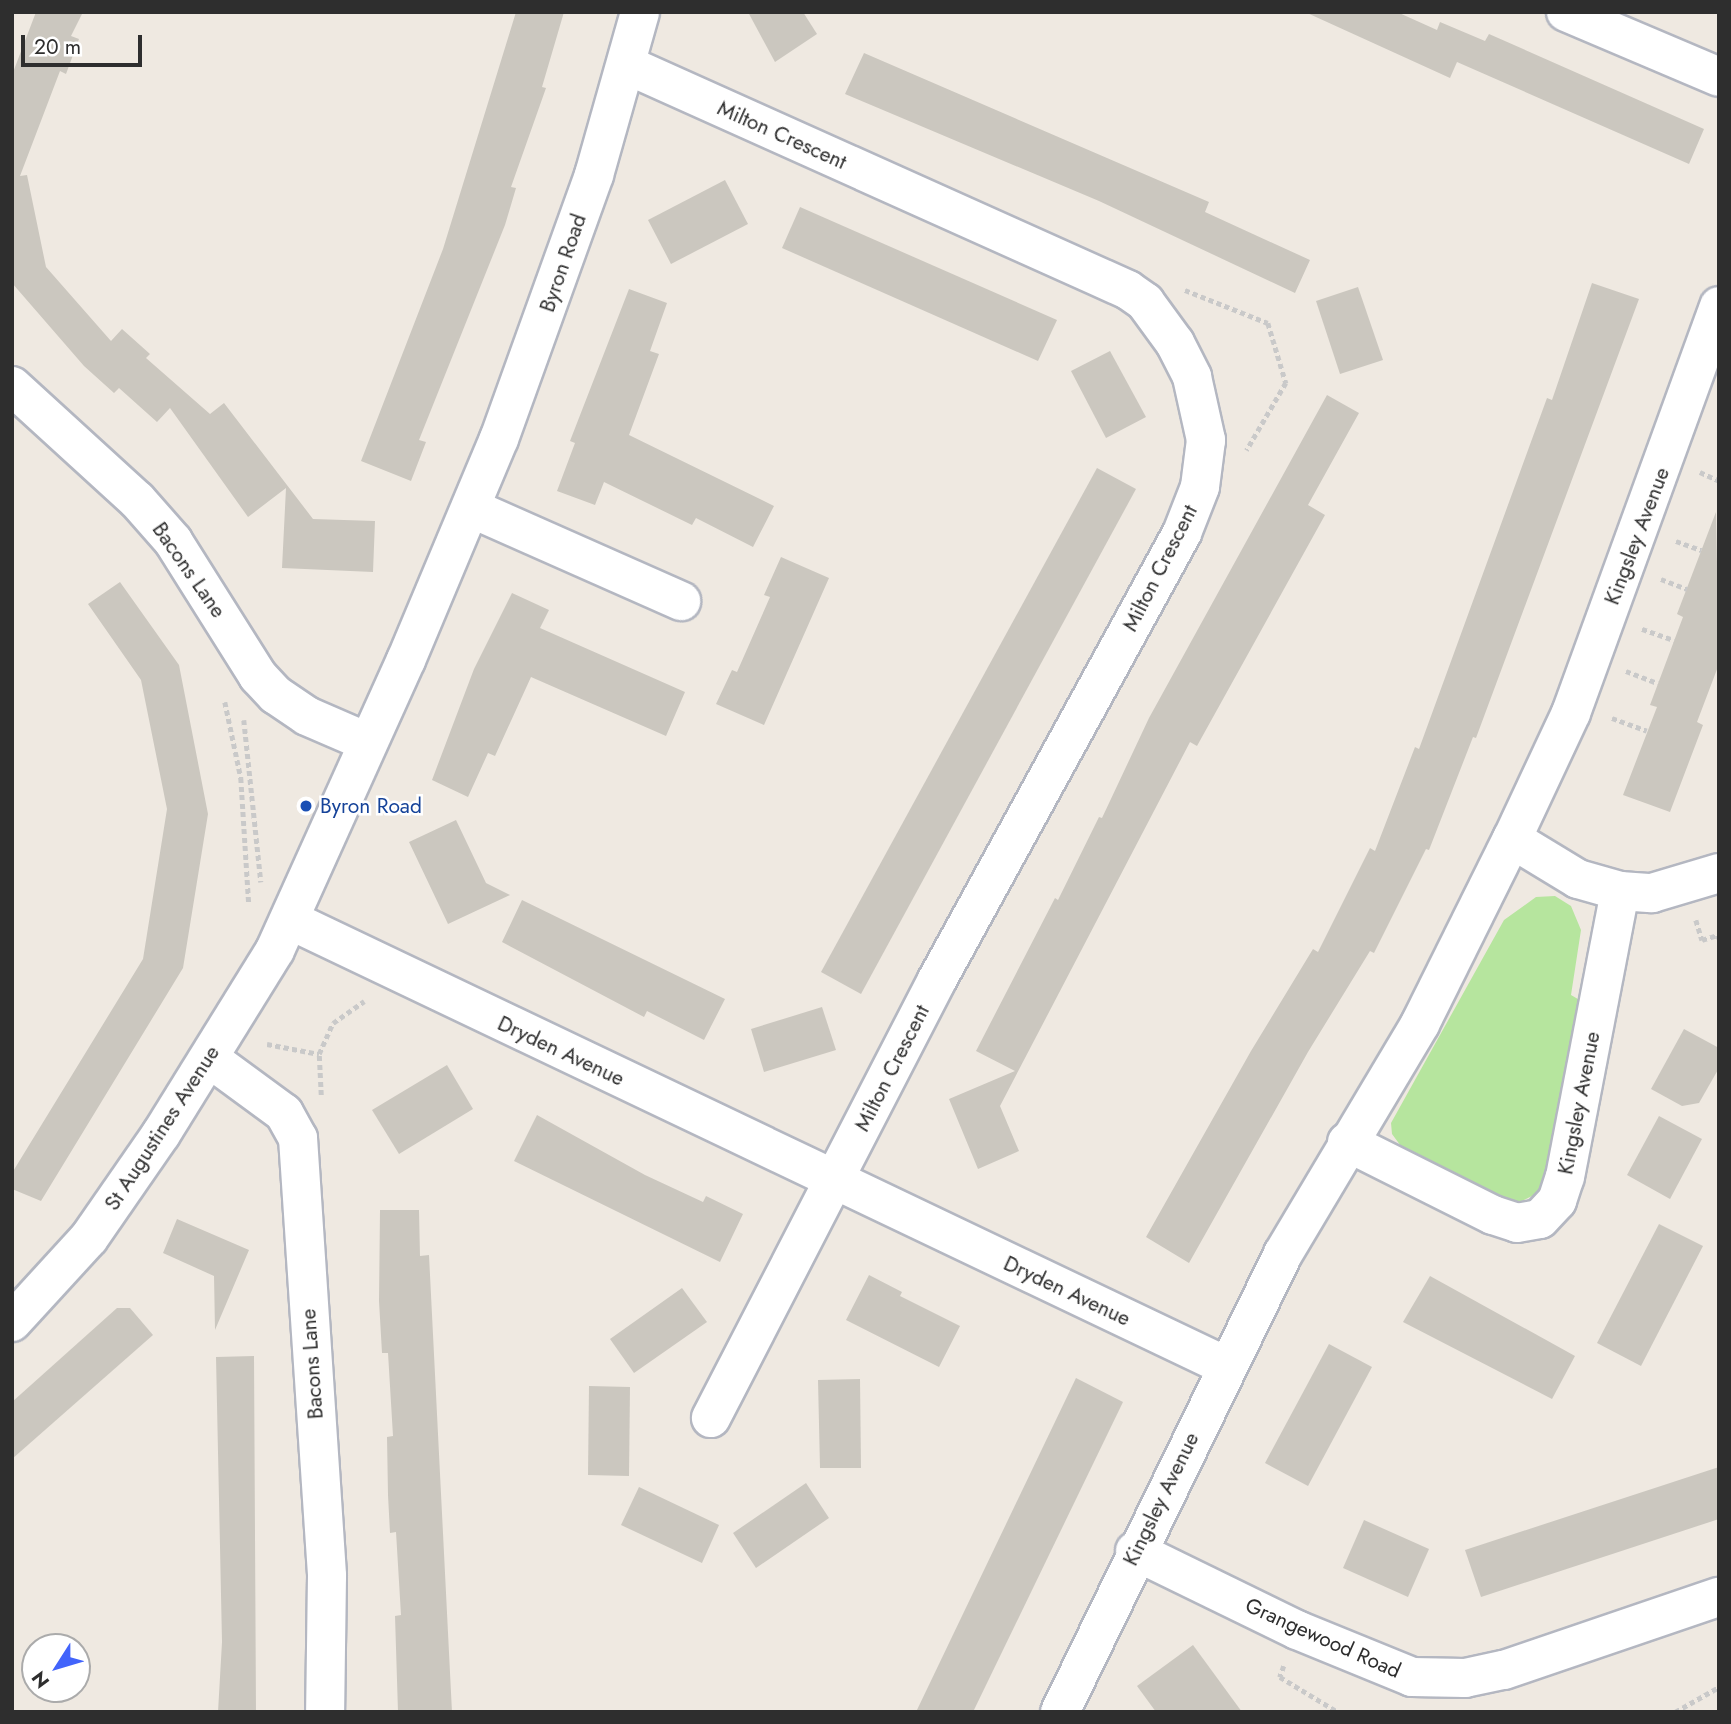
<!DOCTYPE html>
<style>
body{margin:0}
#map{position:relative;width:1731px;height:1724px;overflow:hidden;background:#efe9e1;font-family:Jost,sans-serif}
div>[style]{position:absolute}
.green>*{inset:0;background:#b6e59e}
.building>*{inset:0;background:#cbc7bf}
.path>*{height:4.5px;margin-top:-2.25px;transform-origin:0;background:repeating-linear-gradient(90deg,#c9c9c9 0 5px,transparent 0 8.5px)}
.roads{filter:drop-shadow(2px 0 #b4b7c1) drop-shadow(-2px 0 #b4b7c1) drop-shadow(0 2px #b4b7c1) drop-shadow(0 -2px #b4b7c1)}
.minor>*{height:38px;margin:-19px;padding:0 19px;transform-origin:19px;border-radius:19px;background:#fff}
.tertiary>*{height:38px;margin:-19px;padding:0 19px;transform-origin:19px;border-radius:19px;background:#fff}
.dots>*{width:19px;height:19px;translate:-50% -50%;box-sizing:border-box;border:4px solid #fff;border-radius:50%}
span{translate:-50% -50%;white-space:nowrap;text-align:center;line-height:1.15;-webkit-text-stroke:5px #fff;paint-order:stroke}
.street-label{font-size:21px;color:#2e2e2e}
.transit-label{font-size:21px;color:#164399}
.left{translate:0 -50%;text-align:left}
.frame{position:absolute;inset:0;border:14px solid #2e2e2e;pointer-events:none}
.north{position:absolute;left:21px;top:1633px;width:70px;height:70px;box-sizing:border-box;background:#fff;border:2px solid #ababab;border-radius:50%;rotate:233deg;font-size:19px;font-weight:700;line-height:28px;text-align:center;color:#2e2e2e}
.north::after{content:'';display:block;margin:auto;width:24px;height:32px;background:#4264fb;clip-path:polygon(50% 0,100% 100%,50% 72%,0 100%)}
.scale{position:absolute;left:21px;top:35px;width:121px;height:32px;box-sizing:border-box;border:4px solid #2e2e2e;border-top:0;padding-left:9px;font-size:21px;line-height:24px;white-space:nowrap;color:#2e2e2e;-webkit-text-stroke:5px #fff;paint-order:stroke}
</style>
<div id="map">
<div class="green">
<div style="clip-path:polygon(1555px 896px,1571px 906px,1581px 930px,1571px 995px,1583px 1002px,1549px 1179px,1534px 1195px,1518px 1203px,1502px 1202px,1406px 1153px,1392px 1134px,1391px 1123px,1504px 920px,1536px 897px)"></div>
</div>
<div class="building">
<div style="clip-path:polygon(36px 12px,83px 12px,71px 36px,79px 39px,66px 74px,60px 71px,20px 176px,27px 175px,46px 267px,111px 341px,122px 329px,150px 354px,146px 358px,210px 414px,224px 403px,313px 519px,375px 521px,373px 572px,282px 568px,286px 488px,248px 517px,170px 408px,157px 422px,119px 388px,114px 393px,84px 366px,12px 283px,12px 75px)"></div>
<div style="clip-path:polygon(516px 12px,564px 12px,542px 87px,546px 88px,511px 187px,516px 188px,505px 225px,419px 440px,426px 442px,411px 481px,361px 461px,443px 249px)"></div>
<div style="clip-path:polygon(748px 12px,803px 12px,817px 34px,775px 62px)"></div>
<div style="clip-path:polygon(1305px 12px,1397px 12px,1437px 30px,1440px 22px,1485px 41px,1489px 34px,1704px 129px,1689px 164px,1457px 62px,1450px 78px)"></div>
<div style="clip-path:polygon(864px 53px,1209px 202px,1205px 212px,1310px 260px,1295px 293px,1099px 201px,845px 94px)"></div>
<div style="clip-path:polygon(725px 180px,748px 224px,671px 264px,648px 220px)"></div>
<div style="clip-path:polygon(800px 207px,1057px 320px,1038px 361px,782px 248px)"></div>
<div style="clip-path:polygon(1592px 283px,1639px 299px,1476px 738px,1473px 737px,1429px 850px,1426px 849px,1374px 953px,1370px 951px,1308px 1052px,1189px 1263px,1146px 1237px,1251px 1051px,1313px 949px,1318px 952px,1370px 848px,1375px 851px,1415px 747px,1419px 749px,1547px 398px,1552px 400px)"></div>
<div style="clip-path:polygon(1358px 287px,1383px 360px,1340px 374px,1316px 301px)"></div>
<div style="clip-path:polygon(629px 289px,667px 303px,650px 351px,659px 354px,629px 435px,774px 506px,753px 547px,696px 518px,692px 525px,604px 482px,595px 505px,557px 491px,575px 443px,570px 441px)"></div>
<div style="clip-path:polygon(1110px 351px,1146px 417px,1106px 438px,1071px 371px)"></div>
<div style="clip-path:polygon(1327px 395px,1359px 413px,1308px 505px,1325px 515px,1197px 746px,1190px 742px,1000px 1106px,1019px 1151px,978px 1169px,949px 1099px,1015px 1071px,976px 1051px,1055px 898px,1058px 900px,1099px 817px,1102px 818px,1149px 718px)"></div>
<div style="clip-path:polygon(1097px 468px,1136px 489px,861px 994px,821px 972px)"></div>
<div style="clip-path:polygon(1716px 512px,1719px 664px,1697px 722px,1703px 725px,1670px 812px,1623px 795px,1657px 707px,1650px 705px,1683px 617px,1677px 614px)"></div>
<div style="clip-path:polygon(781px 557px,829px 578px,764px 725px,716px 704px,732px 670px,737px 672px,770px 597px,764px 595px)"></div>
<div style="clip-path:polygon(120px 582px,179px 665px,208px 814px,183px 968px,41px 1201px,12px 1189px,12px 1173px,143px 959px,167px 809px,141px 680px,88px 604px)"></div>
<div style="clip-path:polygon(512px 593px,549px 610px,540px 628px,685px 692px,666px 736px,531px 677px,495px 756px,488px 753px,468px 797px,432px 780px,474px 669px)"></div>
<div style="clip-path:polygon(456px 820px,486px 883px,510px 895px,448px 924px,409px 842px)"></div>
<div style="clip-path:polygon(522px 900px,725px 999px,704px 1040px,647px 1011px,644px 1017px,502px 942px)"></div>
<div style="clip-path:polygon(822px 1007px,836px 1050px,764px 1072px,751px 1029px)"></div>
<div style="clip-path:polygon(1684px 1029px,1719px 1048px,1719px 1068px,1699px 1103px,1682px 1106px,1651px 1089px)"></div>
<div style="clip-path:polygon(447px 1065px,473px 1109px,399px 1154px,372px 1110px)"></div>
<div style="clip-path:polygon(537px 1115px,645px 1175px,703px 1202px,706px 1196px,743px 1214px,720px 1262px,514px 1161px)"></div>
<div style="clip-path:polygon(1659px 1116px,1702px 1139px,1670px 1199px,1627px 1175px)"></div>
<div style="clip-path:polygon(380px 1210px,419px 1210px,420px 1256px,429px 1255px,452px 1712px,398px 1712px,395px 1616px,401px 1615px,396px 1532px,390px 1533px,388px 1495px,387px 1437px,393px 1436px,388px 1353px,382px 1353px,379px 1301px)"></div>
<div style="clip-path:polygon(177px 1219px,249px 1250px,215px 1330px,214px 1276px,163px 1253px)"></div>
<div style="clip-path:polygon(1659px 1224px,1703px 1246px,1641px 1366px,1597px 1343px)"></div>
<div style="clip-path:polygon(869px 1275px,902px 1292px,900px 1296px,960px 1326px,939px 1367px,846px 1320px)"></div>
<div style="clip-path:polygon(1430px 1276px,1575px 1356px,1552px 1399px,1403px 1322px)"></div>
<div style="clip-path:polygon(682px 1288px,707px 1322px,634px 1373px,610px 1339px)"></div>
<div style="clip-path:polygon(117px 1308px,130px 1308px,153px 1335px,12px 1459px,12px 1402px)"></div>
<div style="clip-path:polygon(1329px 1344px,1372px 1367px,1308px 1486px,1265px 1463px)"></div>
<div style="clip-path:polygon(254px 1356px,256px 1712px,218px 1712px,222px 1642px,216px 1357px)"></div>
<div style="clip-path:polygon(1076px 1378px,1123px 1402px,973px 1712px,916px 1712px)"></div>
<div style="clip-path:polygon(860px 1379px,861px 1468px,820px 1468px,818px 1380px)"></div>
<div style="clip-path:polygon(589px 1386px,630px 1387px,629px 1476px,588px 1475px)"></div>
<div style="clip-path:polygon(1719px 1467px,1719px 1519px,1481px 1597px,1465px 1550px)"></div>
<div style="clip-path:polygon(806px 1483px,829px 1518px,756px 1568px,733px 1533px)"></div>
<div style="clip-path:polygon(639px 1487px,719px 1525px,702px 1563px,621px 1525px)"></div>
<div style="clip-path:polygon(1364px 1520px,1429px 1549px,1408px 1597px,1343px 1568px)"></div>
<div style="clip-path:polygon(1193px 1645px,1242px 1712px,1156px 1712px,1137px 1686px)"></div>
</div>
<div class="path">
<div style="left:1185px;top:290px;width:89px;rotate:21.7deg"></div>
<div style="left:1268px;top:323px;width:63px;rotate:73.3deg"></div>
<div style="left:1286px;top:383px;width:78px;rotate:120.2deg"></div>
<div style="left:1700px;top:472px;width:21px;rotate:25deg"></div>
<div style="left:1676px;top:541px;width:27px;rotate:20deg"></div>
<div style="left:1661px;top:579px;width:28px;rotate:21deg"></div>
<div style="left:1642px;top:629px;width:34px;rotate:19deg"></div>
<div style="left:1626px;top:671px;width:34px;rotate:21deg"></div>
<div style="left:225px;top:702px;width:78px;rotate:78.1deg"></div>
<div style="left:241px;top:778px;width:127px;rotate:86.4deg"></div>
<div style="left:1612px;top:718px;width:37px;rotate:20deg"></div>
<div style="left:244px;top:720px;width:163px;rotate:84deg"></div>
<div style="left:1696px;top:920px;width:21px;rotate:73deg"></div>
<div style="left:1702px;top:940px;width:16px;rotate:-18deg"></div>
<div style="left:1717px;top:935px;width:4px;rotate:56deg"></div>
<div style="left:267px;top:1044px;width:53px;rotate:10.9deg"></div>
<div style="left:321px;top:1095px;width:41px;rotate:-92.8deg"></div>
<div style="left:319px;top:1054px;width:34px;rotate:-66deg"></div>
<div style="left:333px;top:1023px;width:38px;rotate:-35deg"></div>
<div style="left:1284px;top:1666px;width:12px;rotate:110deg"></div>
<div style="left:1280px;top:1677px;width:68px;rotate:31.1deg"></div>
<div style="left:1675px;top:1712px;width:51px;rotate:-29.6deg"></div>
</div>
<div class="roads">
<div class="minor">
<div style="left:627px;top:65px;width:549px;rotate:24.18deg"></div>
<div style="left:1128px;top:290px;width:21px;rotate:35deg"></div>
<div style="left:1145px;top:302px;width:51px;rotate:53.8deg"></div>
<div style="left:1175px;top:343px;width:38px;rotate:63deg"></div>
<div style="left:1192px;top:377px;width:65px;rotate:77.5deg"></div>
<div style="left:1206px;top:440px;width:47px;rotate:97.3deg"></div>
<div style="left:1200px;top:487px;width:49px;rotate:111.4deg"></div>
<div style="left:1182px;top:533px;width:510px;rotate:118.73deg"></div>
<div style="left:937px;top:980px;width:493px;rotate:117.3deg"></div>
<div style="left:12px;top:386px;width:169px;rotate:42.4deg"></div>
<div style="left:137px;top:500px;width:55px;rotate:48.7deg"></div>
<div style="left:173px;top:541px;width:160px;rotate:57.8deg"></div>
<div style="left:258px;top:676px;width:26px;rotate:47deg"></div>
<div style="left:276px;top:695px;width:37px;rotate:34deg"></div>
<div style="left:307px;top:716px;width:65px;rotate:23.4deg"></div>
<div style="left:471px;top:508px;width:230px;rotate:23.9deg"></div>
<div style="left:1512px;top:839px;width:77px;rotate:31.2deg"></div>
<div style="left:1578px;top:879px;width:44px;rotate:15.9deg"></div>
<div style="left:1620px;top:891px;width:32px;rotate:4deg"></div>
<div style="left:1652px;top:893px;width:70px;rotate:-16.6deg"></div>
<div style="left:290px;top:920px;width:1037px;rotate:25.48deg"></div>
<div style="left:209px;top:1058px;width:93px;rotate:36.3deg"></div>
<div style="left:284px;top:1113px;width:29px;rotate:61deg"></div>
<div style="left:298px;top:1138px;width:439px;rotate:86.2deg"></div>
<div style="left:327px;top:1576px;width:136px;rotate:90.8deg"></div>
<div style="left:1347px;top:1142px;width:163px;rotate:26.6deg"></div>
<div style="left:1493px;top:1215px;width:25px;rotate:18deg"></div>
<div style="left:1517px;top:1223px;width:23px;rotate:-10deg"></div>
<div style="left:1540px;top:1219px;width:25px;rotate:-47deg"></div>
<div style="left:1557px;top:1201px;width:25px;rotate:-72deg"></div>
<div style="left:1565px;top:1177px;width:291px;rotate:-79.1deg"></div>
<div style="left:12px;top:1322px;width:114px;rotate:-47.5deg"></div>
<div style="left:89px;top:1238px;width:126px;rotate:-55.3deg"></div>
<div style="left:161px;top:1134px;width:216px;rotate:-58.2deg"></div>
<div style="left:275px;top:950px;width:318px;rotate:-65.7deg"></div>
<div style="left:406px;top:660px;width:240px;rotate:-67.2deg"></div>
<div style="left:499px;top:439px;width:281px;rotate:-70.2deg"></div>
<div style="left:594px;top:175px;width:169px;rotate:-74.2deg"></div>
<div style="left:1135px;top:1551px;width:180px;rotate:26deg"></div>
<div style="left:1297px;top:1630px;width:124px;rotate:22.2deg"></div>
<div style="left:1412px;top:1677px;width:53px;rotate:1.1deg"></div>
<div style="left:1465px;top:1678px;width:40px;rotate:-12deg"></div>
<div style="left:1504px;top:1670px;width:227px;rotate:-18.8deg"></div>
<div style="left:1060px;top:1712px;width:509px;rotate:-64.04deg"></div>
<div style="left:1283px;top:1254px;width:268px;rotate:-59.2deg"></div>
<div style="left:1420px;top:1024px;width:207px;rotate:-63.6deg"></div>
<div style="left:1512px;top:839px;width:139px;rotate:-64.9deg"></div>
<div style="left:1571px;top:713px;width:433px;rotate:-70deg"></div>
</div>
<div class="tertiary">
<div style="left:1566px;top:12px;width:166px;rotate:23deg"></div>
</div>
</div>
<div class="dots">
<div style="left:306px;top:806px;background:#1a4fb4"></div>
</div>
<div class="street-label">
<span style="left:782px;top:135px;rotate:24deg">Milton Crescent</span>
<span style="left:563px;top:263px;rotate:-71deg">Byron Road</span>
<span style="left:1637px;top:536px;rotate:-69deg">Kingsley Avenue</span>
<span style="left:1160px;top:568px;rotate:-63deg">Milton Crescent</span>
<span style="left:189px;top:570px;rotate:55deg">Bacons Lane</span>
<span style="left:561px;top:1051px;rotate:25deg">Dryden Avenue</span>
<span style="left:892px;top:1068px;rotate:-63deg">Milton Crescent</span>
<span style="left:1579px;top:1103px;rotate:-79deg">Kingsley Avenue</span>
<span style="left:162px;top:1128px;rotate:-57deg">St Augustines Avenue</span>
<span style="left:1067px;top:1291px;rotate:25deg">Dryden Avenue</span>
<span style="left:312px;top:1364px;rotate:-94deg">Bacons Lane</span>
<span style="left:1161px;top:1499px;rotate:-64deg">Kingsley Avenue</span>
<span style="left:1323px;top:1638px;rotate:24deg">Grangewood Road</span>
</div>
<div class="transit-label">
<span class="left" style="left:320px;top:806px">Byron Road</span>
</div>
<div class="frame"></div>
<div class="north">N</div>
<div class="scale">20 m</div>
</div>
